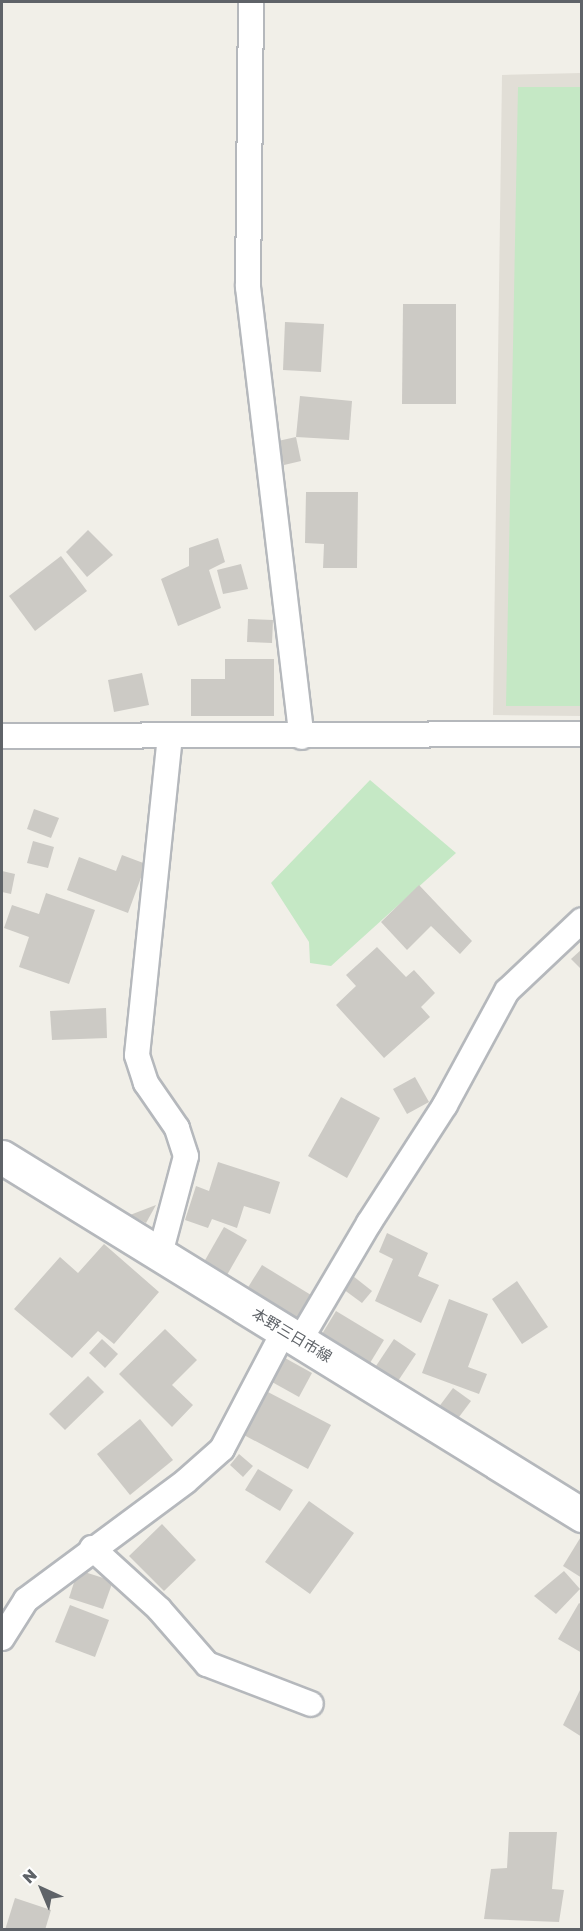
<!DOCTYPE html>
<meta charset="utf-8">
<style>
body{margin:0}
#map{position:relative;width:583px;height:1931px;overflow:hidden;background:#f1efe8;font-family:"Golos Text","Noto Sans JP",sans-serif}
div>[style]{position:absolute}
.education>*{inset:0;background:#e1ded6}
.green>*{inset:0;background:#c5e8c5}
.building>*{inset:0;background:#cccac5}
.roads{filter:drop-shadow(2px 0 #b5b8bc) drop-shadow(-2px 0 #b5b8bc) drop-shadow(0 2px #b5b8bc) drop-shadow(0 -2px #b5b8bc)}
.minor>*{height:24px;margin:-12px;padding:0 12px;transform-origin:12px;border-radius:12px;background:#fff}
.secondary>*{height:33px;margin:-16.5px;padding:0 16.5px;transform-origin:16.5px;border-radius:16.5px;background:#fff}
span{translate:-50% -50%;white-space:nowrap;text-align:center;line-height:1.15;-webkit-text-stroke:6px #fff;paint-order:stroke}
.street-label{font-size:15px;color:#5f6368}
.frame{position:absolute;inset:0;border:3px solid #5f6368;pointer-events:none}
.north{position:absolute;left:12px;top:1859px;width:60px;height:60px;-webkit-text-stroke:4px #fff;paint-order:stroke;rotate:316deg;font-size:16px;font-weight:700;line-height:24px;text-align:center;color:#5f6368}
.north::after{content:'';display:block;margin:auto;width:21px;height:27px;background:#5f6368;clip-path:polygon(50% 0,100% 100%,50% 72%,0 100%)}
</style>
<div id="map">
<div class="education">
<div style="clip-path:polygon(581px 73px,581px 716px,493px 715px,502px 75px)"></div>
</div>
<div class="green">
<div style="clip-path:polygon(518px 87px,581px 87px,581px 706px,506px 706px)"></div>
<div style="clip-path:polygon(370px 780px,456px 853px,331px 966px,310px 963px,309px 942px,271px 883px)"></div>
</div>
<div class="building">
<div style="clip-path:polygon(403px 304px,456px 304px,456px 404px,402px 404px)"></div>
<div style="clip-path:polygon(285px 322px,324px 324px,321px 372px,283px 370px)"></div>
<div style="clip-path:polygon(300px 396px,352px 401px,349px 440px,296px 437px)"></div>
<div style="clip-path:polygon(296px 437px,301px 461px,284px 465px,278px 441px)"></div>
<div style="clip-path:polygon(306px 492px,358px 492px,357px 568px,323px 568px,324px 544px,305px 543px)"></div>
<div style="clip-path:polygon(88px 530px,113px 555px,87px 577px,66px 552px)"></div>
<div style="clip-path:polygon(218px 538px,225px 562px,209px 570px,221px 608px,178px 626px,161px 579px,189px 566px,189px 548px)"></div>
<div style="clip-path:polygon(61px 556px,87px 591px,35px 631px,9px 596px)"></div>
<div style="clip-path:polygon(241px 564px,248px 589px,223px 594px,217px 570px)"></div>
<div style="clip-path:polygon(248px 619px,273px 620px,272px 643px,247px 642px)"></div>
<div style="clip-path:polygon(225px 659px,274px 659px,274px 716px,191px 716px,191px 679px,225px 679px)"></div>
<div style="clip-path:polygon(142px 673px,149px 705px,114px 712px,108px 680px)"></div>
<div style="clip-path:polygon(34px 809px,59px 818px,51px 838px,27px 829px)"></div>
<div style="clip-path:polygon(33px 841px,54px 847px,48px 868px,27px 863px)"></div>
<div style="clip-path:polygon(122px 855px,146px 864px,128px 913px,67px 890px,79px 857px,116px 871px)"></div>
<div style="clip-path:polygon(2px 871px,15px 874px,11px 894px,2px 892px)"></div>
<div style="clip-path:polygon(419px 885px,472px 941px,460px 954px,431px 926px,407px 950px,381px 922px)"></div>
<div style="clip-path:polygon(46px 893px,95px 910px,69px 984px,19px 967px,29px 937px,4px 928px,12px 905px,39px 914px)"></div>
<div style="clip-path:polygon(377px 947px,406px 977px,414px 970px,435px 993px,421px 1007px,430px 1017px,384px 1058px,336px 1005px,356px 986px,346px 975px)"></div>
<div style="clip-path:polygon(582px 949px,582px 970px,571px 959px)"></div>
<div style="clip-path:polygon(106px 1008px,107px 1038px,52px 1040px,50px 1011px)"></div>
<div style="clip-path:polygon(415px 1077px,429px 1102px,407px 1114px,393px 1089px)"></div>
<div style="clip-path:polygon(341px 1097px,380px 1118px,347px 1178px,308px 1156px)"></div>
<div style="clip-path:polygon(218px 1162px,280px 1182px,270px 1214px,244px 1206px,237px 1228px,212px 1219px,208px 1228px,185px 1220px,196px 1186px,209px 1191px)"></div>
<div style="clip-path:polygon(156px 1205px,146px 1223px,130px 1215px)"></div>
<div style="clip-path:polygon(224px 1227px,247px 1240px,227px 1275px,204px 1262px)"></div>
<div style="clip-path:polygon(387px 1233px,428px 1253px,418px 1276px,439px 1285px,421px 1323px,375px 1301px,393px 1259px,379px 1252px)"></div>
<div style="clip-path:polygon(104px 1244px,159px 1292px,114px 1344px,98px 1331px,72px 1358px,14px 1309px,60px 1257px,78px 1273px)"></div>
<div style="clip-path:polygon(262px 1265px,311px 1295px,296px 1319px,247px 1289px)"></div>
<div style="clip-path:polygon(353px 1276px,372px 1291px,362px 1303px,343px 1289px)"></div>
<div style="clip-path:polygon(517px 1281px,548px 1327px,522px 1344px,492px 1299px)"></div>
<div style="clip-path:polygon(449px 1299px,488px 1314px,468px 1367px,487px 1374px,479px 1394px,422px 1373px)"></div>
<div style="clip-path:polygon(336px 1311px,384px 1340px,370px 1363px,322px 1334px)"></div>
<div style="clip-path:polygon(165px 1329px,197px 1360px,172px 1385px,193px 1405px,172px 1427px,119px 1374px)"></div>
<div style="clip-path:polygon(102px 1339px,118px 1354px,105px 1368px,89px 1353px)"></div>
<div style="clip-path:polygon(394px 1339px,416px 1354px,398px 1381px,376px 1366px)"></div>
<div style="clip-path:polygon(285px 1358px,312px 1373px,299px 1397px,272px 1382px)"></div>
<div style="clip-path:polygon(88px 1376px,104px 1392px,65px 1430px,49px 1414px)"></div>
<div style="clip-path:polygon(453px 1388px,471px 1401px,456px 1421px,438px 1408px)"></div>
<div style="clip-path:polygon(266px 1391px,331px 1425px,308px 1469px,242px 1434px)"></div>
<div style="clip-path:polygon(140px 1419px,173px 1460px,130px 1495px,97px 1454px)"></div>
<div style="clip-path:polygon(239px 1454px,253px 1466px,243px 1477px,230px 1465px)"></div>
<div style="clip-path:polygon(258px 1469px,293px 1490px,280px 1511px,245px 1490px)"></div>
<div style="clip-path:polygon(309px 1501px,354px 1533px,310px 1594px,265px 1562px)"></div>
<div style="clip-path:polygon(162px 1524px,196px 1560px,164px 1591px,129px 1556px)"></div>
<div style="clip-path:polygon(582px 1535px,582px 1578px,563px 1566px)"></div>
<div style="clip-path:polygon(78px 1570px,113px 1581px,103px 1609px,69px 1598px)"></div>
<div style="clip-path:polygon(564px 1571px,580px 1589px,556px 1614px,534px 1596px)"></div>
<div style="clip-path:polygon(579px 1603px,582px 1605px,582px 1653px,558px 1639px)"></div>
<div style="clip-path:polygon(70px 1605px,109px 1620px,95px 1657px,55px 1642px)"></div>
<div style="clip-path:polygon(582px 1686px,582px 1737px,563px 1725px)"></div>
<div style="clip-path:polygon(509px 1832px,557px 1832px,552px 1889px,564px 1890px,559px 1922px,484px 1919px,491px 1869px,507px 1868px)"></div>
<div style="clip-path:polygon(15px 1898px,51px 1910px,45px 1930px,5px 1930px)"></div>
</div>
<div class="roads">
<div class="minor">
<div style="left:251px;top:2px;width:285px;rotate:90.6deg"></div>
<div style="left:248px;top:287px;width:453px;rotate:83.2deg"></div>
<div style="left:2px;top:736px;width:580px;rotate:-0.2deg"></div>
<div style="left:160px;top:1254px;width:101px;rotate:-75.1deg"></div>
<div style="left:186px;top:1156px;width:29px;rotate:-108deg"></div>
<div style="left:177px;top:1128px;width:55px;rotate:-124.6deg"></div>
<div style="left:146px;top:1083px;width:29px;rotate:-108deg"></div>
<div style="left:137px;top:1055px;width:321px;rotate:-84.1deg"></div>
<div style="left:300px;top:1340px;width:136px;rotate:-59.5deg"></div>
<div style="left:369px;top:1223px;width:140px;rotate:-57.2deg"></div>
<div style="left:445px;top:1105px;width:130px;rotate:-61.5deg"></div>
<div style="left:507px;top:991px;width:103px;rotate:-43.4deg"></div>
<div style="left:92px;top:1548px;width:91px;rotate:42.3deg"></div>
<div style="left:159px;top:1609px;width:73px;rotate:48.9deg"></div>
<div style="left:207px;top:1664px;width:111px;rotate:21deg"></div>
<div style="left:2px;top:1638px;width:45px;rotate:-57.7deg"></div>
<div style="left:26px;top:1600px;width:199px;rotate:-36.6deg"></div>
<div style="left:186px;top:1481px;width:48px;rotate:-41.6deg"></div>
<div style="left:222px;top:1449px;width:133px;rotate:-62.3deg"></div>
</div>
<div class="secondary">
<div style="left:2px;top:1157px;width:682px;rotate:31.68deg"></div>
</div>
</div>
<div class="street-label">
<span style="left:292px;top:1335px;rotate:31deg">本野三日市線</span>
</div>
<div class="frame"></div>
<div class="north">N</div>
</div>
